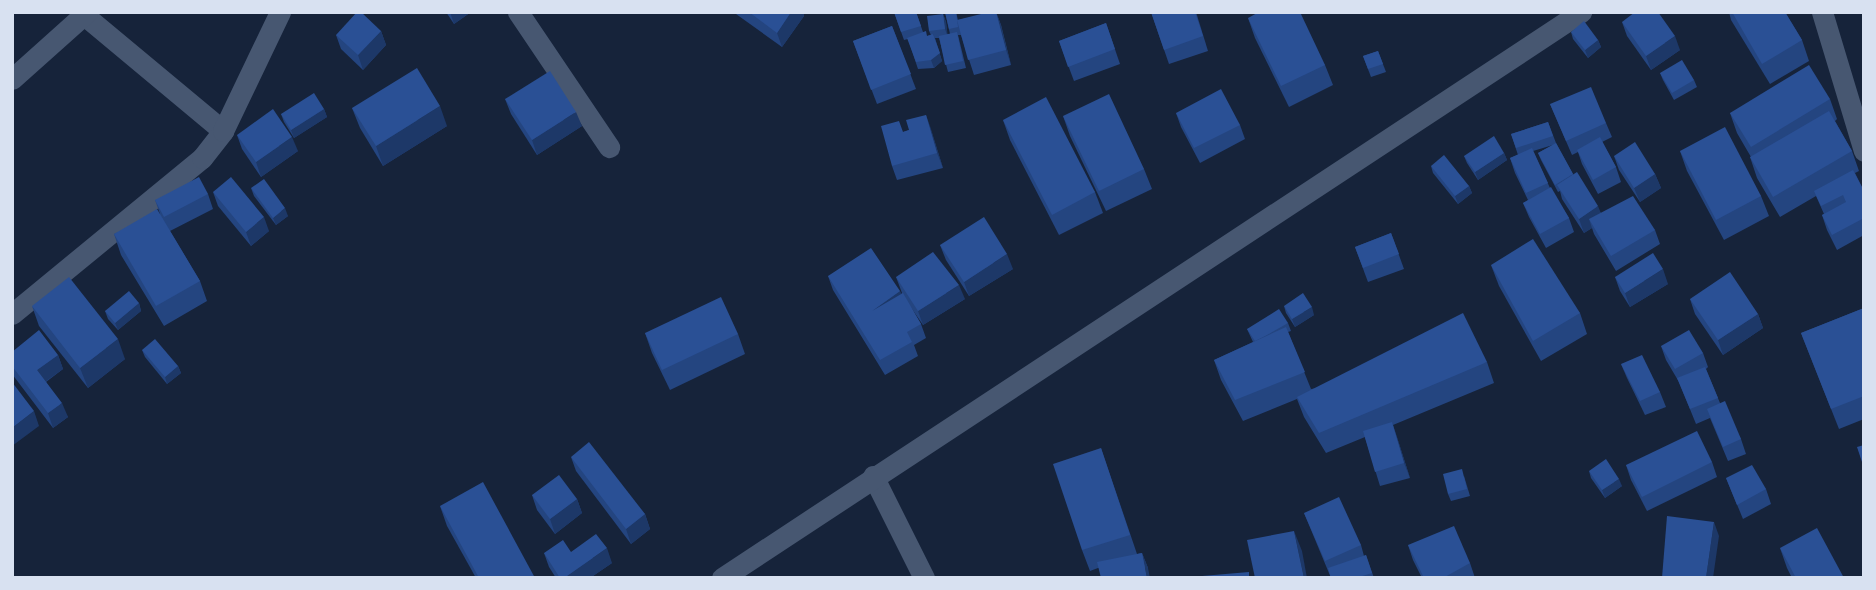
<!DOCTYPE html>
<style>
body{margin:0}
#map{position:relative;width:1876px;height:590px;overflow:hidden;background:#16233a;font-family:"Asap Condensed",sans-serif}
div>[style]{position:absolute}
.minor>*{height:21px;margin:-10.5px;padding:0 10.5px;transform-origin:10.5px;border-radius:10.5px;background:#475771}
.wall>*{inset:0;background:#244580}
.shaded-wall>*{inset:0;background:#1d3868}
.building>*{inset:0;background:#2a5095}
span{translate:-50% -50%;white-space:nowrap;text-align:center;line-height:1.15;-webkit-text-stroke:5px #0d1930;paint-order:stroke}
.frame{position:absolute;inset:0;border:14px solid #d8e1f1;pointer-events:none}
</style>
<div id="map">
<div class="minor">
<div style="left:518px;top:12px;width:163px;rotate:56deg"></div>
<div style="left:1822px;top:12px;width:145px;rotate:73.2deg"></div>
<div style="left:84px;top:15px;width:181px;rotate:39.8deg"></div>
<div style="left:12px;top:79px;width:101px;rotate:-41.8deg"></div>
<div style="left:12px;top:314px;width:246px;rotate:-39.4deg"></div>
<div style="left:202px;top:158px;width:34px;rotate:-52deg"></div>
<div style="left:223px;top:131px;width:132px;rotate:-64.4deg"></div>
<div style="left:873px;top:476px;width:114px;rotate:63.4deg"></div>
<div style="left:722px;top:578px;width:1029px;rotate:-33.38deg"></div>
</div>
<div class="wall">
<div style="clip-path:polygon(446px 12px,471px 12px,454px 24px)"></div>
<div style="clip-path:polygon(736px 12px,803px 12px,804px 16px,782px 47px,736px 14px)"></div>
<div style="clip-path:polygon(894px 12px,916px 12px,923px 32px,927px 36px,931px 35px,929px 31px,943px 14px,946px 22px,947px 34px,950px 34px,945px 12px,956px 12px,958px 20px,996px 12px,1001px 25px,1011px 65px,974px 75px,961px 35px,958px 35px,966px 68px,948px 72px,939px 38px,935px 38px,942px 61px,934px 68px,918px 69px,908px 39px,904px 40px)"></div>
<div style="clip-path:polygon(1151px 12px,1196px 12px,1208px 51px,1169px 64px)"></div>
<div style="clip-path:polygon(1729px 12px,1785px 12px,1802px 40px,1809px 61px,1770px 84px,1731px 20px)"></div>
<div style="clip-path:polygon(1248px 18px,1325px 65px,1333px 85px,1289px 107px,1255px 38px)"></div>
<div style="clip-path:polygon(1622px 22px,1680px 50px,1651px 70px,1627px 36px)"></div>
<div style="clip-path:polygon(1106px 23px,1120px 64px,1074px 81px,1059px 41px)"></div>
<div style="clip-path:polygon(892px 26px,916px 89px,877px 104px,853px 41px)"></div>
<div style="clip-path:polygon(381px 31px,386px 45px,363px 70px,341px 49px,336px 35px)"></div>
<div style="clip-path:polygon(1571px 32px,1598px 40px,1601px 47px,1588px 58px,1573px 39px)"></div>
<div style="clip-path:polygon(1378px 51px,1386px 72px,1371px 77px,1363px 56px)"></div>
<div style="clip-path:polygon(1660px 73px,1694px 80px,1697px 87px,1674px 100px,1663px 80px)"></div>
<div style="clip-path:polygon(505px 99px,582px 126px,537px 155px,511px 114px)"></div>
<div style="clip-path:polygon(1830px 99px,1837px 119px,1835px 121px,1852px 151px,1859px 171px,1855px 173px,1864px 191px,1864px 235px,1837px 250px,1827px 230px,1822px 215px,1824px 214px,1816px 196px,1780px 217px,1757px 178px,1750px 157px,1751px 157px,1737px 133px,1730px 113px)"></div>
<div style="clip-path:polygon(1550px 104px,1606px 123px,1612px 137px,1602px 142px,1616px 167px,1621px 182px,1598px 194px,1582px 164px,1578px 152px,1572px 155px)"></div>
<div style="clip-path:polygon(352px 108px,447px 126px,383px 166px,360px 128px)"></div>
<div style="clip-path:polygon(324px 109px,327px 117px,294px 138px,284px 122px,281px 114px)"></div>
<div style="clip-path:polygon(1176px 113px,1240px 125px,1245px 139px,1200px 163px,1181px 127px)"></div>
<div style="clip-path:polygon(926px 115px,943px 168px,897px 180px,892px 166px,903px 132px,909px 130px)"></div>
<div style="clip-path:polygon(1063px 116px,1144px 169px,1152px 189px,1106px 211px,1070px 136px)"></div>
<div style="clip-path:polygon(1003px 120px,1095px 192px,1103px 213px,1059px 235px,1010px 140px)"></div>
<div style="clip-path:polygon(1548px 122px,1556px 143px,1573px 174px,1601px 213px,1655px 230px,1660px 244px,1616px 271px,1594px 234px,1592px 228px,1584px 233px,1562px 199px,1560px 191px,1558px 192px,1541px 160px,1538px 153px,1553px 145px,1533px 151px,1550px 188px,1569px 218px,1574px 232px,1546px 248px,1529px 217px,1523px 203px,1528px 200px,1515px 173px,1510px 158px,1518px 155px,1511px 134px)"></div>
<div style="clip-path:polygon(237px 135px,298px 151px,261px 177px,242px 149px)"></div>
<div style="clip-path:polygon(1680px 151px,1761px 196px,1769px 216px,1724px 240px,1687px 171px)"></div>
<div style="clip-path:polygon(1504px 153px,1507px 160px,1478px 180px,1467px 163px,1464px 156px)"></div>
<div style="clip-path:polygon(1614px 156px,1655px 174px,1661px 188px,1640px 202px,1619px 170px)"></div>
<div style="clip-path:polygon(1431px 166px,1469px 186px,1472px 193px,1458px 204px,1433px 173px)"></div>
<div style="clip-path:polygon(251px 188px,288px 216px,276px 225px,254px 196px)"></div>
<div style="clip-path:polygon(213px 192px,269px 231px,251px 246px,218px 206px)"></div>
<div style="clip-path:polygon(208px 194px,213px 209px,170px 231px,200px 281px,207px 301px,164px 326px,121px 255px,114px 234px,160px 214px,155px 200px)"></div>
<div style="clip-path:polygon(1391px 233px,1404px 269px,1368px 282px,1355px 247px)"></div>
<div style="clip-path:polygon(940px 245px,1013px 269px,969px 296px,946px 260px)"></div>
<div style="clip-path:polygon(1491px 265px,1580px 313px,1587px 334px,1541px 361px,1499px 286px)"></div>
<div style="clip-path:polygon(828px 276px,900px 291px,901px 294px,902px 293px,896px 277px,965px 299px,923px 325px,910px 306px,921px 324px,926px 338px,914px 345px,918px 356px,885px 375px,833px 290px)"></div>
<div style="clip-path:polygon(1615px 277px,1668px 284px,1630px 307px,1620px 291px)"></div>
<div style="clip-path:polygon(1690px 299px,1758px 314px,1763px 328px,1723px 355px,1695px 314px)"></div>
<div style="clip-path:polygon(139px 303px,141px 311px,118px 330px,108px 319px,105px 311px)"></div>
<div style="clip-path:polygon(32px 306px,125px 359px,88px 388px,39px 326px)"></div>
<div style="clip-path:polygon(1284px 306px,1314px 315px,1295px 327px,1286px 313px)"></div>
<div style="clip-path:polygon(1864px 308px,1864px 419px,1839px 429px,1801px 333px)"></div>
<div style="clip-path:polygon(1288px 323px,1291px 331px,1288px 332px,1311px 389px,1487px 362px,1494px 383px,1393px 425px,1410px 478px,1380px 486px,1365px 437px,1326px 453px,1304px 417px,1297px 399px,1243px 421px,1221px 380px,1214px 360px,1253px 342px,1247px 329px)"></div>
<div style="clip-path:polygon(645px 333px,738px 334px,745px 354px,670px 390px,652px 353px)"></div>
<div style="clip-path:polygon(1661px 346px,1703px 353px,1708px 367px,1706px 369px,1720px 403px,1741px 439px,1746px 454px,1728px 461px,1710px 418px,1696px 424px,1679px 382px,1666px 360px)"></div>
<div style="clip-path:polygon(142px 350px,178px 366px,181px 373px,167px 384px,145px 357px)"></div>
<div style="clip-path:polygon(12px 352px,58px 355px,63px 369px,46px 382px,68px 417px,53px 428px,12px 374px)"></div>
<div style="clip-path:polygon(1621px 364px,1660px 392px,1666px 407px,1645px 415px,1627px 378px)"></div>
<div style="clip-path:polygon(1101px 448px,1137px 554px,1142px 553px,1148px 568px,1098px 568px,1090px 571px,1082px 550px)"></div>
<div style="clip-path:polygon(571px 457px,645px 514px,650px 529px,631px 544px,576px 471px)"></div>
<div style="clip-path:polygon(1712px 462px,1717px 477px,1647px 511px,1631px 480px,1626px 465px)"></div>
<div style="clip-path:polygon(1589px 471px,1622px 486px,1605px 498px,1591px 478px)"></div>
<div style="clip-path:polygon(1464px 476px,1470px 496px,1451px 501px,1448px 494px)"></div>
<div style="clip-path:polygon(1726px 478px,1766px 489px,1771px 504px,1743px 519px)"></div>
<div style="clip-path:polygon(532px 495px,577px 499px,582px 513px,555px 534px,537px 510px)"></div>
<div style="clip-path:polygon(440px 506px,535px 578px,476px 578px,447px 526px)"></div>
<div style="clip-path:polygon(1304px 513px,1361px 545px,1364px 556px,1366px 555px,1374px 578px,1331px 578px)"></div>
<div style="clip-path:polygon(1408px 545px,1470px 563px,1475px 578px,1422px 578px,1413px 560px)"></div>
<div style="clip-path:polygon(1780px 548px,1844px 578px,1792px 578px,1787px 568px)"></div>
<div style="clip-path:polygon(571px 552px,612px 563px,590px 578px,556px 578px,549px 567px,544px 553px)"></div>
</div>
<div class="shaded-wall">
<div style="clip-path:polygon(450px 12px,471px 12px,454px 24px)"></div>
<div style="clip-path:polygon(791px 12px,803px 12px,804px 16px,782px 47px,777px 33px)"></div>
<div style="clip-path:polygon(996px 12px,1001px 25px,1011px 65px,1006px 50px)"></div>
<div style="clip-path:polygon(943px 14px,946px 22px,948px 37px,945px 29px)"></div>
<div style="clip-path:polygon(381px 31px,386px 45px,363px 70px,358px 55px)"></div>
<div style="clip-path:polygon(933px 34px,942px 61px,934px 68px,931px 60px)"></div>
<div style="clip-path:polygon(1675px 36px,1680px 50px,1651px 70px,1646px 56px)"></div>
<div style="clip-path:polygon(1598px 40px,1601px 47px,1588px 58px,1585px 50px)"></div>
<div style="clip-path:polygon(440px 106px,447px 126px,383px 166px,376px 146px)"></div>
<div style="clip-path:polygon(324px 109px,327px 117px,294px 138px,291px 130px)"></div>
<div style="clip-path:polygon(576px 112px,582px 126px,537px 155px,532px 140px)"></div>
<div style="clip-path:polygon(926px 115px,931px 129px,943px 168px,937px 153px)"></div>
<div style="clip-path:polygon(292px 137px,298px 151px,261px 177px,256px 162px)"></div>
<div style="clip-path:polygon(1504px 153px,1507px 160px,1478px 180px,1475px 172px)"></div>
<div style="clip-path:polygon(1655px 174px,1661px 188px,1640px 202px,1634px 188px)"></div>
<div style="clip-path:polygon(1469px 186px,1472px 193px,1458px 204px,1455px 196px)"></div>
<div style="clip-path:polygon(1598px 206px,1604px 221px,1589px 219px,1592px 228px,1584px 233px,1579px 219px)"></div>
<div style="clip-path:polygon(285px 208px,288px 216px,276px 225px,273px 218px)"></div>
<div style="clip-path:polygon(264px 217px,269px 231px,251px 246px,246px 232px)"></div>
<div style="clip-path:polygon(1007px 254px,1013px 269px,969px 296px,964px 282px)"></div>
<div style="clip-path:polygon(1663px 269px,1668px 284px,1630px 307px,1625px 293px)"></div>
<div style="clip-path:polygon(959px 285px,965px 299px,923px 325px,918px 311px)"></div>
<div style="clip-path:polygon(900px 291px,905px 305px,872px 311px)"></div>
<div style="clip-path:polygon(139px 303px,141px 311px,118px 330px,115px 323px)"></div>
<div style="clip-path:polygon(1312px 307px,1314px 315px,1295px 327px,1292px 319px)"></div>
<div style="clip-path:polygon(1758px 314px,1763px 328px,1723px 355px,1718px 340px)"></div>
<div style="clip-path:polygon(118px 339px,125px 359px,88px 388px,80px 368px)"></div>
<div style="clip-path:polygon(58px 355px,63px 369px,42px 384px,37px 370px)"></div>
<div style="clip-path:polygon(178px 366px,181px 373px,167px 384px,165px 377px)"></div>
<div style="clip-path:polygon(62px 403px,68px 417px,53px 428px,48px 413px)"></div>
<div style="clip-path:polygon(34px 411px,39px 426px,12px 446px,12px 428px)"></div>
<div style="clip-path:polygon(1392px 422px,1397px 437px,1410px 478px,1404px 463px)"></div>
<div style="clip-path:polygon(1619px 479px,1622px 486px,1605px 498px,1602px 490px)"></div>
<div style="clip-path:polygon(577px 499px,582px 513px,555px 534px,550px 519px)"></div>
<div style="clip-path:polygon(645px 514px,650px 529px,631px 544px,626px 529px)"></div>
<div style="clip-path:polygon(1714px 522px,1719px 536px,1713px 578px,1706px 578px)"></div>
<div style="clip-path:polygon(1294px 531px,1302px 551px,1307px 578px,1304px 578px)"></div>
<div style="clip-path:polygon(607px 548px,612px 563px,590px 578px,564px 578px)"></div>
<div style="clip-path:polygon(1142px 553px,1148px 568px,1150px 578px,1147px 578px)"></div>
</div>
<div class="building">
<div style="clip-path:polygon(357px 12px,361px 12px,381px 31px,358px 55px,336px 35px)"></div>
<div style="clip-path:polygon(749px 12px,791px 12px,777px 33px)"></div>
<div style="clip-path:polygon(894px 12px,916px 12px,921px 26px,901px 32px)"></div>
<div style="clip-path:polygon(945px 12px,956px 12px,958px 27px,949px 29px)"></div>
<div style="clip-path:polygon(989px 12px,996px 12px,1006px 50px,968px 60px,957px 20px)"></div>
<div style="clip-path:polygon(1151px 12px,1195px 12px,1203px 36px,1164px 50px)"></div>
<div style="clip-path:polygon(1259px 12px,1300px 12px,1325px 65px,1281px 86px,1248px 18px)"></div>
<div style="clip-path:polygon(1635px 12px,1658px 12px,1675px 36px,1646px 56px,1622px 22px)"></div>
<div style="clip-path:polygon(1732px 12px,1785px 12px,1802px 40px,1762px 64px)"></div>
<div style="clip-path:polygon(943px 14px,945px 29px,929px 31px,927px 16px)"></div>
<div style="clip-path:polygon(1584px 21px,1598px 40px,1585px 50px,1571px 32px)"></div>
<div style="clip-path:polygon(1106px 23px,1115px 49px,1068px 67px,1059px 41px)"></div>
<div style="clip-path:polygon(892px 26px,911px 74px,871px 90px,853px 41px)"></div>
<div style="clip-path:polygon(926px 31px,927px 36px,933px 34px,940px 53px,931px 60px,916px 62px,907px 38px)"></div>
<div style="clip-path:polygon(957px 32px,963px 61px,945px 65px,939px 36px)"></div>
<div style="clip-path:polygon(1378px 51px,1383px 64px,1368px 69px,1363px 56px)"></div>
<div style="clip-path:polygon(1682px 60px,1694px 80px,1672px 93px,1660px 73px)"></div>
<div style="clip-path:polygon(1809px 65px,1830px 99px,1751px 147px,1730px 113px)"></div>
<div style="clip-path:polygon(417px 68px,440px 106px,376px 146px,352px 108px)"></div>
<div style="clip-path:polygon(550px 71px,576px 112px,532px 140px,505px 99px)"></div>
<div style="clip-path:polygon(1591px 87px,1606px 123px,1566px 141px,1550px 104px)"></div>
<div style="clip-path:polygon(1221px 89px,1240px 125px,1194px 148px,1176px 113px)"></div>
<div style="clip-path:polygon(314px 93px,324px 109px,291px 130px,281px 114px)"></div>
<div style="clip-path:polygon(1109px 94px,1144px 169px,1099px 191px,1063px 116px)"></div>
<div style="clip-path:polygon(1046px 97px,1095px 192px,1052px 215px,1003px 120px)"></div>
<div style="clip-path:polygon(273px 109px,292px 137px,256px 162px,237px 135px)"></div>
<div style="clip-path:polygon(1829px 111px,1852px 151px,1773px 197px,1750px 157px)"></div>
<div style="clip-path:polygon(926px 115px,937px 153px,892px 166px,881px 126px,899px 121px,903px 132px,909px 130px,906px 120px)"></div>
<div style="clip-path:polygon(1548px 122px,1553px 136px,1516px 148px,1511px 134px)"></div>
<div style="clip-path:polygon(1725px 127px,1761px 196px,1716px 220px,1680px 151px)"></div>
<div style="clip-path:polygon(1494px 136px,1504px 153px,1475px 172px,1464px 156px)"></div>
<div style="clip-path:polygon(1600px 137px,1616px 167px,1593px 180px,1577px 150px)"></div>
<div style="clip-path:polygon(1635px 142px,1655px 174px,1634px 188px,1614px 156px)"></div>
<div style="clip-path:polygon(1556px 143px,1573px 174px,1555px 185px,1538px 153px)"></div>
<div style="clip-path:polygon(1532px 148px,1548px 183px,1526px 193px,1510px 158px)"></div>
<div style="clip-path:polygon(1444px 155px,1469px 186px,1455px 196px,1431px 166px)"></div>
<div style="clip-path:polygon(1853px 170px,1864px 191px,1864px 218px,1832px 235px,1822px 215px,1846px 202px,1843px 195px,1821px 206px,1814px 191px)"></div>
<div style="clip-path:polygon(1577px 172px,1598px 206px,1579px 219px,1557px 185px)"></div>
<div style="clip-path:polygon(199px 177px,208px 194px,164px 217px,155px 200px)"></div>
<div style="clip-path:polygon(231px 177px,264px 217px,246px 232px,213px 192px)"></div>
<div style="clip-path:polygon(264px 179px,285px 208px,273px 218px,251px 188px)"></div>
<div style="clip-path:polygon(1551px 187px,1569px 218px,1540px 234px,1523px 203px)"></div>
<div style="clip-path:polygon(1633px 196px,1655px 230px,1611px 256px,1589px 219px)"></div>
<div style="clip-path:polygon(157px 209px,200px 281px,156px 306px,114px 234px)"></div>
<div style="clip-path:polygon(984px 217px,1007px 254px,964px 282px,940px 245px)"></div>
<div style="clip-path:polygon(1391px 233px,1399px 254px,1363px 268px,1355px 247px)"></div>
<div style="clip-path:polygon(1533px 239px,1580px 313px,1533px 341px,1491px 265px)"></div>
<div style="clip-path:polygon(871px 248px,900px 291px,872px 311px,903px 293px,921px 324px,907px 332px,912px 342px,880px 360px,828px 276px)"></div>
<div style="clip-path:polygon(933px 252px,959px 285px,918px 311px,896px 277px)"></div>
<div style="clip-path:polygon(1653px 253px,1663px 269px,1625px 293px,1615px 277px)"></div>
<div style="clip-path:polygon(1730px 272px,1758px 314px,1718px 340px,1690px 299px)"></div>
<div style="clip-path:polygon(69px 277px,118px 339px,80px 368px,32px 306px)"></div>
<div style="clip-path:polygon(129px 291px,139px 303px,115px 323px,105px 311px)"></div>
<div style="clip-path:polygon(1303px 293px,1312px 307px,1292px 319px,1284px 306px)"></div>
<div style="clip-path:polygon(721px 297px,738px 334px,662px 370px,645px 333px)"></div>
<div style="clip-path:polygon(1864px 308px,1864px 396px,1831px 409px,1801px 333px)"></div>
<div style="clip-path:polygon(1279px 309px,1288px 323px,1267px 335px,1255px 341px,1247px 329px)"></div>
<div style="clip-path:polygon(1463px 313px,1487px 362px,1319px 433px,1297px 397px)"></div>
<div style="clip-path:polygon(1286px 327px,1305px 372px,1235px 400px,1214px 360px)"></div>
<div style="clip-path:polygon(39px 330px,58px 355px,37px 370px,62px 403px,48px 413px,12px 366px,12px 352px)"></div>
<div style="clip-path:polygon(1689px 330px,1703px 353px,1675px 369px,1661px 346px)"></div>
<div style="clip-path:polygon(155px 339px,178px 366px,165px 377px,142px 350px)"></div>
<div style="clip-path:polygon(1642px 355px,1660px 392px,1640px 401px,1621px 364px)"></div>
<div style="clip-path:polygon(1705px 367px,1718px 398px,1690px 409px,1677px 378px)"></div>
<div style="clip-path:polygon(12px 382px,34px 411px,12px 428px)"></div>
<div style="clip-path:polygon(1725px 401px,1741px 439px,1723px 447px,1707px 409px)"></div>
<div style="clip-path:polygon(1392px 422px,1404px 463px,1375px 472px,1363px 431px)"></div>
<div style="clip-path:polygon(1697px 431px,1712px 462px,1642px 497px,1626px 465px)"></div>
<div style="clip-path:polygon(589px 442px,645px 514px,626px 529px,571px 457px)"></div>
<div style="clip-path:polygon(1864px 445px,1864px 468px,1857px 447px)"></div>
<div style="clip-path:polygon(1101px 448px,1130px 535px,1082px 550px,1053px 464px)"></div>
<div style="clip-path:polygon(1606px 459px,1619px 479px,1602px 490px,1589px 471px)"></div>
<div style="clip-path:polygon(1752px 465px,1766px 489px,1737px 505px,1726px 478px)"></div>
<div style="clip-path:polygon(1462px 469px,1467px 489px,1448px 494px,1443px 474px)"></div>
<div style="clip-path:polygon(559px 475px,577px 499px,550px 519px,532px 495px)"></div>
<div style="clip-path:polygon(483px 482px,535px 578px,479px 578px,440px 506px)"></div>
<div style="clip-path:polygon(1339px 497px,1361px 545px,1325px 561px,1304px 513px)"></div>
<div style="clip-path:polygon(1667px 516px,1714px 522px,1706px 578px,1662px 578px)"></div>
<div style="clip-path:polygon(1454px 526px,1470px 563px,1443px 578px,1424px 578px,1408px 545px)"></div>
<div style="clip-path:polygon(1817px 528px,1844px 578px,1796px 578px,1780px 548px)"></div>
<div style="clip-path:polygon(1294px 531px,1304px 578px,1255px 578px,1247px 540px)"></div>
<div style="clip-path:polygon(596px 534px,607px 548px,564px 578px,560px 578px,544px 553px,563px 540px,571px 552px)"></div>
<div style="clip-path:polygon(1142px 553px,1147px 578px,1101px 578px,1097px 562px)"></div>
<div style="clip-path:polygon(1366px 555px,1372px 573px,1356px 578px,1331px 578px,1328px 568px)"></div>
<div style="clip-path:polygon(1249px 572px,1249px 578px,1202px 578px,1202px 576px)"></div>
</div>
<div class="frame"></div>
</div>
